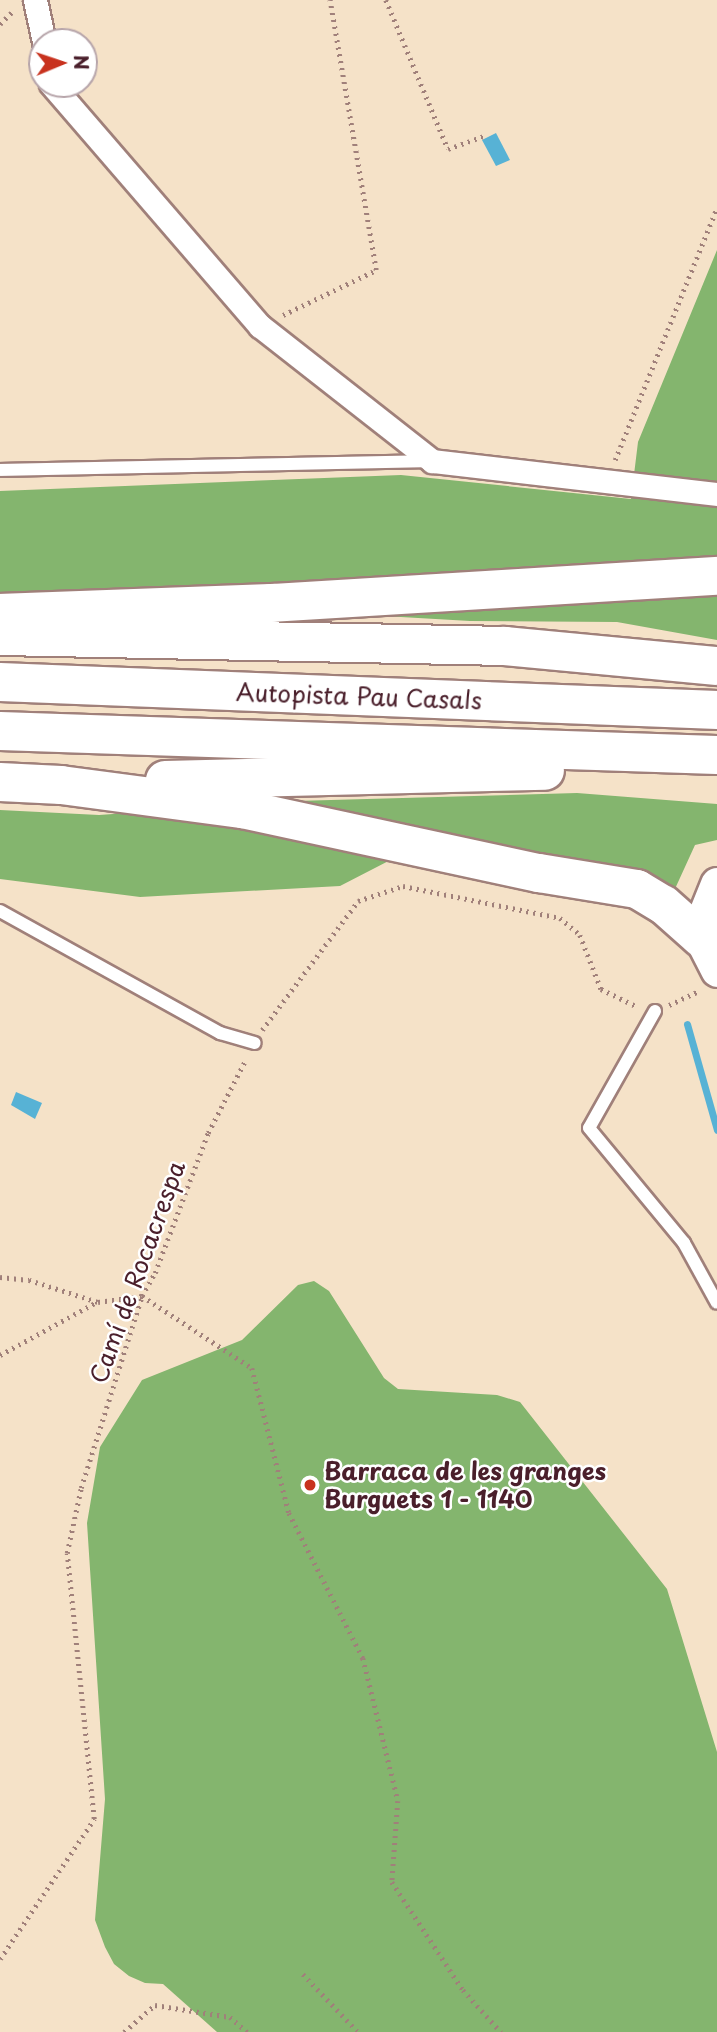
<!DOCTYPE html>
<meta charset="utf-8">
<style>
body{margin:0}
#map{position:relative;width:717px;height:2032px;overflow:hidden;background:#f5e2c8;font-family:"Playpen Sans",sans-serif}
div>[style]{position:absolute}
.forest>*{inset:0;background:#84b56e}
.water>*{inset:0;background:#57b2d5}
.stream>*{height:7px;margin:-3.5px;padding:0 3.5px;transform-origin:3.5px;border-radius:3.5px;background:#57b2d5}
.path>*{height:4.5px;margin-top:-2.25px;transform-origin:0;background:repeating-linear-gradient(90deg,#a0807a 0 2px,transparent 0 7px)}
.roads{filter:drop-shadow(2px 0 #a0807a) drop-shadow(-2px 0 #a0807a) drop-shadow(0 2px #a0807a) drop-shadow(0 -2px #a0807a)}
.lane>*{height:12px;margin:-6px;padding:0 6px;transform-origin:6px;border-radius:6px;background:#fff}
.street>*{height:23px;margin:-11.5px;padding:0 11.5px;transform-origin:11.5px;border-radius:11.5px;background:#fff}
.secondary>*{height:33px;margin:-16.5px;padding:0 16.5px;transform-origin:16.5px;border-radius:16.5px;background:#fff}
.highway>*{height:38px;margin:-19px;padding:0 19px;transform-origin:19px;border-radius:19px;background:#fff}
.dots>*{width:19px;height:19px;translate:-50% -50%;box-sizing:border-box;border:4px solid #fff;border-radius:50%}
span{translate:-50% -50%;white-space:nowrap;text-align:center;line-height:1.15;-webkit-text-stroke:5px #fff;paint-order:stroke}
.street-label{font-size:24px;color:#4a1f2b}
.poi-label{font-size:24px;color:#4a1f2b;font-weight:700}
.left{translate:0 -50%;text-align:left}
.north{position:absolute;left:28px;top:28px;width:70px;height:70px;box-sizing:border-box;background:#fff;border:2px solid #b7a5aa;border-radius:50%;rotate:88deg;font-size:19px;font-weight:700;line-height:28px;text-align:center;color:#4a1f2b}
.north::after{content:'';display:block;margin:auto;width:24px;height:32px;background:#c8321e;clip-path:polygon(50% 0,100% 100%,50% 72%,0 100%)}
</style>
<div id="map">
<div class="forest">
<div style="clip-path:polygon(717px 250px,717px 640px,617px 622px,470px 621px,0 594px,0 491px,401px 475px,631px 499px,638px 442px)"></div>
<div style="clip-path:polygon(577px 793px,717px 804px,717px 840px,695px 845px,674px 891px,437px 836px,340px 886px,140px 897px,0 879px,0 810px,99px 815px,295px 801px)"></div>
<div style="clip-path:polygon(314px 1281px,329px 1291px,384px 1378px,398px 1389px,497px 1395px,520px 1402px,667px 1589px,717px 1752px,717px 2032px,217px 2032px,163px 1984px,145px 1983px,129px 1976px,114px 1964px,105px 1947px,95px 1920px,105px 1799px,87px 1523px,100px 1447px,142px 1380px,242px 1340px,298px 1285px)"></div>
</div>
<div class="water">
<div style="clip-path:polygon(496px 133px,510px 160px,496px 166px,482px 140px)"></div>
<div style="clip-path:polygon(16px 1092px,42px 1103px,35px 1119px,11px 1105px)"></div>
</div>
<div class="stream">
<div style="left:687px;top:1024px;width:110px;rotate:74.2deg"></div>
</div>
<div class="path">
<div style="left:386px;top:0;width:161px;rotate:67.4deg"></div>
<div style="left:448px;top:149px;width:38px;rotate:-20deg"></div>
<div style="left:0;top:24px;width:20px;rotate:-45deg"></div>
<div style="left:283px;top:315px;width:103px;rotate:-25.8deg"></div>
<div style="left:376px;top:270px;width:274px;rotate:-99.7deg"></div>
<div style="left:615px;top:460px;width:272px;rotate:-68deg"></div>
<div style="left:669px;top:1005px;width:33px;rotate:-25deg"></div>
<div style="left:262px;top:1030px;width:161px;rotate:-53.3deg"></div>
<div style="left:358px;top:901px;width:47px;rotate:-18.4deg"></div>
<div style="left:403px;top:886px;width:160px;rotate:11.5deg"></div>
<div style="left:560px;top:918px;width:26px;rotate:40deg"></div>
<div style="left:580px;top:935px;width:58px;rotate:68.7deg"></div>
<div style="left:601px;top:989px;width:41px;rotate:25.9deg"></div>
<div style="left:0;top:1277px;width:29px;rotate:6deg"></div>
<div style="left:29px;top:1280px;width:72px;rotate:17.7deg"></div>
<div style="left:98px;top:1302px;width:44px;rotate:-7.8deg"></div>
<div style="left:142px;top:1296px;width:131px;rotate:33.2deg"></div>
<div style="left:252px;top:1368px;width:150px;rotate:75.7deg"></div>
<div style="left:289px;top:1513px;width:163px;rotate:63deg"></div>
<div style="left:363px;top:1658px;width:147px;rotate:76.2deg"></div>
<div style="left:398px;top:1801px;width:81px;rotate:94.2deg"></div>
<div style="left:392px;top:1882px;width:129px;rotate:56.7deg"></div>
<div style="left:463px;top:1990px;width:57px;rotate:47.9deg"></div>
<div style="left:0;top:1355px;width:111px;rotate:-28.7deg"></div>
<div style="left:0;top:1959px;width:169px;rotate:-56.1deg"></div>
<div style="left:94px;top:1819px;width:267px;rotate:-95.8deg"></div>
<div style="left:67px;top:1553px;width:66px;rotate:-77.8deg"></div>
<div style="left:81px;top:1488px;width:201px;rotate:-72.4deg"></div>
<div style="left:142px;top:1296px;width:26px;rotate:-61deg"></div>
<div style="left:155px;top:1273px;width:150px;rotate:-69.3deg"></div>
<div style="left:208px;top:1133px;width:83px;rotate:-62.8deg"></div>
<div style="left:303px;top:1974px;width:80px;rotate:46.5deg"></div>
<div style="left:124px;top:2032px;width:41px;rotate:-41.1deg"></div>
<div style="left:155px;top:2005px;width:76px;rotate:9.1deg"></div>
<div style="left:230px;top:2017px;width:23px;rotate:41deg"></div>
</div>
<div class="roads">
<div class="lane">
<div style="left:0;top:470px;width:428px;rotate:-1.2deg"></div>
<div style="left:0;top:911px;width:252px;rotate:29deg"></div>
<div style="left:220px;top:1033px;width:36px;rotate:16deg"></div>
<div style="left:655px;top:1011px;width:134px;rotate:119.4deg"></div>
<div style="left:589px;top:1128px;width:149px;rotate:50.4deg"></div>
<div style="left:684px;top:1243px;width:68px;rotate:61.2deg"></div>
</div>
<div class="street">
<div style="left:35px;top:0;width:43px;rotate:77.9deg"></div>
<div style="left:51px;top:84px;width:320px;rotate:49.2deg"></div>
<div style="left:260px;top:326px;width:219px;rotate:38.1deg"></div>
<div style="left:432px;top:461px;width:287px;rotate:6.6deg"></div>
</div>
<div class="secondary">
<div style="left:717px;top:884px;width:35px;rotate:112deg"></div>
<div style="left:704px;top:916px;width:22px;rotate:98deg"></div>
<div style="left:701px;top:938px;width:36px;rotate:63deg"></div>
</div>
<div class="highway">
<div style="left:0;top:613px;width:272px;rotate:-2.1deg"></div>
<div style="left:272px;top:603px;width:446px;rotate:-3.5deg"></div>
<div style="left:0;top:636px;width:505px;rotate:1.13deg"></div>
<div style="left:505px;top:646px;width:213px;rotate:5.4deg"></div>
<div style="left:0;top:682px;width:718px;rotate:2.24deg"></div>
<div style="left:0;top:731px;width:717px;rotate:1.92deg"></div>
<div style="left:165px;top:780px;width:380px;rotate:-1.4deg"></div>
<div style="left:0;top:782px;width:61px;rotate:2.8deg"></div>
<div style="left:61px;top:785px;width:183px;rotate:7.6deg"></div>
<div style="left:242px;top:809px;width:304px;rotate:12.2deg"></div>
<div style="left:539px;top:873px;width:99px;rotate:9.3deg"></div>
<div style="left:637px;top:889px;width:31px;rotate:31deg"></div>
<div style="left:664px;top:905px;width:50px;rotate:41.7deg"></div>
</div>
</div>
<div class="dots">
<div style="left:310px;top:1485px;background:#c8321e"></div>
</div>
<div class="street-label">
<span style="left:359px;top:696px;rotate:2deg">Autopista Pau Casals</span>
<span style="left:137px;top:1272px;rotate:-70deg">Camí de Rocacrespa</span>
</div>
<div class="poi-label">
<span class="left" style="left:324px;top:1485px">Barraca de les granges<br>Burguets 1 - 1140</span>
</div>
<div class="north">N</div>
</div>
